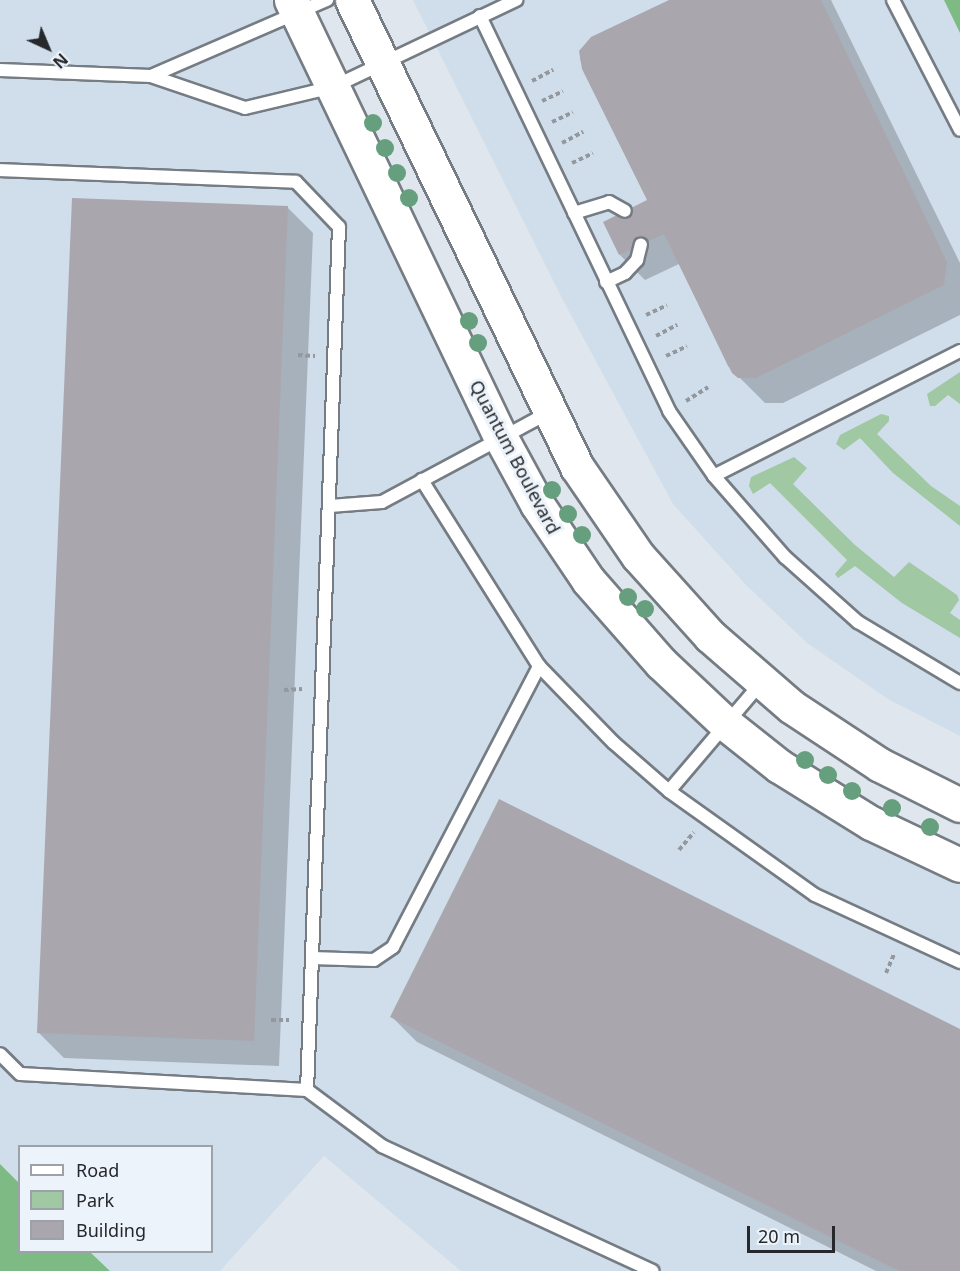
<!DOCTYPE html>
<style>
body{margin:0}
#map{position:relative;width:960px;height:1271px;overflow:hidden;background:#dfe6ed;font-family:"Noto Sans",sans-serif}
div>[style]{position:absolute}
.built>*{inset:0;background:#d0deeb}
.green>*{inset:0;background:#9fc8a3}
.forest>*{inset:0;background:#7ebb84}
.shadow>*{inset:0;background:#0003}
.building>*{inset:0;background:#aaa6ae}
.path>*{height:4px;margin-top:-2px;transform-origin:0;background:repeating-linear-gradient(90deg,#93989e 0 4.5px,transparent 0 7.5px)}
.roads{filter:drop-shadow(2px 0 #757c83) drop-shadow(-2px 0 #757c83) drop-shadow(0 2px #757c83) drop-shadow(0 -2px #757c83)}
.lane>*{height:12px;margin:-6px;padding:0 6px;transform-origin:6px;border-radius:6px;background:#fff}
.secondary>*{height:33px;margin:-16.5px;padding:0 16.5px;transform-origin:16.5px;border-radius:16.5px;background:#fff}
.trees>*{width:18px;height:18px;margin:-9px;border-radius:50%;background:#659f7d}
span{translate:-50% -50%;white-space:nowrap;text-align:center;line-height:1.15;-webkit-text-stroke:6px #ecf3fb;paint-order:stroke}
.street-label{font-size:18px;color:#26282b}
.legend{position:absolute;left:18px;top:1145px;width:195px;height:108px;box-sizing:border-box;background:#ecf3fb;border:2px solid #9da2a8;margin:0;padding:8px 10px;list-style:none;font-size:18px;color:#26282b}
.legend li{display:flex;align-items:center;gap:12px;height:30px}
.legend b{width:30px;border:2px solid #9da2a8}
.north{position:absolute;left:18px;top:18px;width:60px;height:60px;-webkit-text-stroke:4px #ecf3fb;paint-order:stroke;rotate:136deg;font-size:16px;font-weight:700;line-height:24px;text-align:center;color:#26282b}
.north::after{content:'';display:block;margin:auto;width:21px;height:27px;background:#26282b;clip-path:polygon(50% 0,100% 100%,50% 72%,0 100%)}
.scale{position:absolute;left:747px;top:1226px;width:88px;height:27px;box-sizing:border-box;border:3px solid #26282b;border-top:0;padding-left:8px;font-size:18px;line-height:21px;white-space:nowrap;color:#26282b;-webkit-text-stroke:4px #ecf3fb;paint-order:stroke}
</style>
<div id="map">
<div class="built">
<div style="clip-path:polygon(0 0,272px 0,504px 480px,585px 602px,693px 718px,749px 763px,854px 832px,921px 867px,960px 882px,960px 1271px,461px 1271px,324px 1156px,220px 1271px,110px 1271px,90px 1252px,212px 1252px,212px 1146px,20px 1146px,19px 1183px,0 1164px)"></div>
<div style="clip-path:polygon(413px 0,960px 0,960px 736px,888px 699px,807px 643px,746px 585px,673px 504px,565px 304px)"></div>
</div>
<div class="green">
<div style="clip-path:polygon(960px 372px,960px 404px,948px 395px,935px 406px,930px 406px,927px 394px)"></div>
<div style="clip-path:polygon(881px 414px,889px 416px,889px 421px,877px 434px,931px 486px,960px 506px,960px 526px,893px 473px,860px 438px,844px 450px,836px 444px,840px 435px)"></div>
<div style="clip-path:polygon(794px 457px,807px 468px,793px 484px,855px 545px,894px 577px,909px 562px,957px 595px,959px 600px,950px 613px,960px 620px,960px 638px,902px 603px,855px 566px,838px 578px,835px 574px,847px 560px,770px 483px,753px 494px,749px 486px,751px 477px)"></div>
</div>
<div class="forest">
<div style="clip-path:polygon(944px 0,960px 0,960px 33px)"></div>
<div style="clip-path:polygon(0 1164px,19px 1183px,20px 1252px,90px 1252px,110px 1271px,0 1271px)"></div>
</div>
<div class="shadow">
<div style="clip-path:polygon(673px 0,831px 0,960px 263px,960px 315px,783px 403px,765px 403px,728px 366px,679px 264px,645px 280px,620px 255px,649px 201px,580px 59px,580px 52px)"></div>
<div style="clip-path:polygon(287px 207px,313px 233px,279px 1066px,64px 1058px,39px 1033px)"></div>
<div style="clip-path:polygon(392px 1017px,960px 1030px,960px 1271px,876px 1271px,417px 1042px)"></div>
</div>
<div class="building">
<div style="clip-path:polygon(669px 0,821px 0,947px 262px,944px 285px,756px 378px,738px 378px,732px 373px,664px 234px,619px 255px,603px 222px,647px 200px,582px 69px,579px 51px,591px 37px)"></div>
<div style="clip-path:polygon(72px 198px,288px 206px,254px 1041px,37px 1033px)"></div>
<div style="clip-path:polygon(499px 799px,960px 1029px,960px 1271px,899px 1271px,390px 1017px)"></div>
</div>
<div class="path">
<div style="left:532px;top:81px;width:24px;rotate:-28deg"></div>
<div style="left:542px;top:101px;width:23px;rotate:-25deg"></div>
<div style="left:552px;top:122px;width:23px;rotate:-25deg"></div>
<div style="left:562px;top:143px;width:24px;rotate:-28deg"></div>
<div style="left:572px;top:163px;width:23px;rotate:-25deg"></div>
<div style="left:646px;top:315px;width:23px;rotate:-25deg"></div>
<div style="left:656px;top:336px;width:24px;rotate:-28deg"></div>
<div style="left:298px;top:355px;width:17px;rotate:3deg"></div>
<div style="left:666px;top:356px;width:23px;rotate:-25deg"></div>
<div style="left:686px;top:401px;width:26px;rotate:-32deg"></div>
<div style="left:284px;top:690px;width:18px;rotate:-3deg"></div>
<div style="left:679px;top:850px;width:23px;rotate:-50deg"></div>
<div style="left:886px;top:973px;width:21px;rotate:-67deg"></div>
<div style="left:271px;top:1020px;width:18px"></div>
</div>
<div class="roads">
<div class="lane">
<div style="left:893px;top:0;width:146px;rotate:62.7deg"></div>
<div style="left:480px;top:16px;width:438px;rotate:64.4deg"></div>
<div style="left:669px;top:411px;width:79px;rotate:55.3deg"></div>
<div style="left:0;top:70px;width:151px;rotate:2.3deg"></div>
<div style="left:151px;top:76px;width:99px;rotate:18.8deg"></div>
<div style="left:245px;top:108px;width:90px;rotate:-13.4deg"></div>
<div style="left:333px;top:87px;width:203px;rotate:-25.4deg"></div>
<div style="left:151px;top:76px;width:192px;rotate:-23.4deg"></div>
<div style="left:0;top:170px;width:296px;rotate:2.3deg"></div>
<div style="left:296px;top:182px;width:62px;rotate:46.3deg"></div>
<div style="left:339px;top:227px;width:864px;rotate:92.12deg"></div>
<div style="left:307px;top:1090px;width:287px;rotate:-176.8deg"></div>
<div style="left:20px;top:1074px;width:28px;rotate:-135deg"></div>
<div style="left:574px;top:213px;width:37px;rotate:-17deg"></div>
<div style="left:609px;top:202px;width:18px;rotate:29deg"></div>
<div style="left:606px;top:282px;width:21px;rotate:-25deg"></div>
<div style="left:625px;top:273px;width:18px;rotate:-47deg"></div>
<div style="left:637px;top:260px;width:16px;rotate:-76deg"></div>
<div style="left:960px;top:351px;width:276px;rotate:153.1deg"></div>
<div style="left:714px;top:476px;width:108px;rotate:48.8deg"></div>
<div style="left:785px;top:557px;width:98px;rotate:41.7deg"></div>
<div style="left:858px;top:622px;width:119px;rotate:30.9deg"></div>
<div style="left:330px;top:506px;width:52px;rotate:-4.4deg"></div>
<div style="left:382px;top:502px;width:188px;rotate:-28.2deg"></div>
<div style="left:539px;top:666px;width:107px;rotate:45.8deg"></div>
<div style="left:614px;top:743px;width:73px;rotate:41.1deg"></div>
<div style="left:669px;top:791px;width:179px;rotate:35.5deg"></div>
<div style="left:815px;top:895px;width:160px;rotate:24.8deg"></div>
<div style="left:669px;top:791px;width:142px;rotate:-49.6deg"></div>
<div style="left:312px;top:958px;width:62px;rotate:1.8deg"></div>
<div style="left:374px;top:960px;width:23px;rotate:-34deg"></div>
<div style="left:393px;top:947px;width:317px;rotate:-62.5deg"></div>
<div style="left:539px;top:666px;width:220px;rotate:-122.2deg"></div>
<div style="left:307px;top:1090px;width:94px;rotate:36.7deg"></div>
<div style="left:382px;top:1146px;width:298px;rotate:24.8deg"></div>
</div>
<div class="secondary">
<div style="left:291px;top:0;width:486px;rotate:64.4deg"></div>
<div style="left:501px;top:438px;width:75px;rotate:61.4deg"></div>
<div style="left:537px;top:504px;width:92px;rotate:56.1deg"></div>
<div style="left:588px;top:580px;width:111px;rotate:48.7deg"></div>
<div style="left:661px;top:663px;width:89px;rotate:43.2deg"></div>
<div style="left:726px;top:724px;width:68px;rotate:38.4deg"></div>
<div style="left:779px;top:766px;width:108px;rotate:31.8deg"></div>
<div style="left:871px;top:823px;width:98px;rotate:25.3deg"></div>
<div style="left:352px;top:0;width:518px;rotate:64.28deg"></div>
<div style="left:577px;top:467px;width:108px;rotate:55.6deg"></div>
<div style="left:638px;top:556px;width:108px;rotate:48deg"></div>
<div style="left:710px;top:636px;width:108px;rotate:40.9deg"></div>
<div style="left:792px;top:707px;width:105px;rotate:33.4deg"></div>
<div style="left:880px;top:765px;width:89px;rotate:26.6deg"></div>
</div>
</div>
<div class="trees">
<div style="left:373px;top:123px"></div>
<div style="left:385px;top:148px"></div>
<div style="left:397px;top:173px"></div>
<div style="left:409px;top:198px"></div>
<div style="left:469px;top:321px"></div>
<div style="left:478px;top:343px"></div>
<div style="left:552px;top:490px"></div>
<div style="left:568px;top:514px"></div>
<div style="left:582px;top:535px"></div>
<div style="left:628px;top:597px"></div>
<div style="left:645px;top:609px"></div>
<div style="left:805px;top:760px"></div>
<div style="left:828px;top:775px"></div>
<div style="left:852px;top:791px"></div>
<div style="left:892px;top:808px"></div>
<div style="left:930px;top:827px"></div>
</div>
<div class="street-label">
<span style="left:515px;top:457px;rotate:62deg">Quantum Boulevard</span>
</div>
<ul class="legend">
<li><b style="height:8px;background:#fff"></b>Road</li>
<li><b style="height:16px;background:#9fc8a3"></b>Park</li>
<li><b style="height:16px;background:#aaa6ae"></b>Building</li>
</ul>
<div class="north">N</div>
<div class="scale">20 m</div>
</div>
